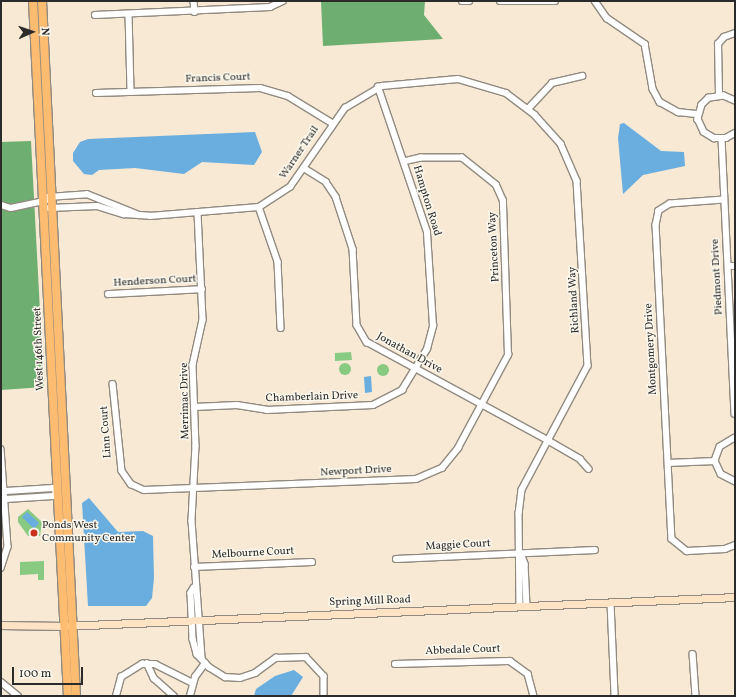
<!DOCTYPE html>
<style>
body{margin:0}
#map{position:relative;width:736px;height:697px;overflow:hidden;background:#f7e9d4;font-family:Vollkorn,serif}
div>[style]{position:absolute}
.green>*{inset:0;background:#88ca82}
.round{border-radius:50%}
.forest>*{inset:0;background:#6eae70}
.water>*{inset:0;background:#6aaddf}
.roads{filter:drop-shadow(1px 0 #918a80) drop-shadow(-1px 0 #918a80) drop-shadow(0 1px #918a80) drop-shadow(0 -1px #918a80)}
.street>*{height:5.5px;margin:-2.75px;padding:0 2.75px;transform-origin:2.75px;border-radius:2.75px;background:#fff}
.secondary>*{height:7px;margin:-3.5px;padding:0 3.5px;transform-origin:3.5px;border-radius:3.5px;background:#fee4c5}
.primary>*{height:8px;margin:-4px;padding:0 4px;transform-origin:4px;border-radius:4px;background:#fdbc6f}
.dots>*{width:11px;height:11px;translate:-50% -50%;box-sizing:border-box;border:2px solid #fbf7ec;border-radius:50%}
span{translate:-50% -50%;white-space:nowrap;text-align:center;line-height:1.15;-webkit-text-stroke:3px #fbf7ec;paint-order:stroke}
.street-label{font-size:11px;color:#2b2b2b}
.poi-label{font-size:11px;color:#2b2b2b}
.left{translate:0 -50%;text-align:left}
.frame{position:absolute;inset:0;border:2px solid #2b2b2b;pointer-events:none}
.north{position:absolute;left:12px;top:12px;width:40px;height:40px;-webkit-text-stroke:3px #fbf7ec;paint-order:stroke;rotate:88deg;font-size:11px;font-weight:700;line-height:16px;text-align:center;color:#2b2b2b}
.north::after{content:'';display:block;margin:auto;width:14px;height:18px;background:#2b2b2b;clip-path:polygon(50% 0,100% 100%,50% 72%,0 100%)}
.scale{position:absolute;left:12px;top:667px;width:71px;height:18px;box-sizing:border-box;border:2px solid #2b2b2b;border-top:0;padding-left:5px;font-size:12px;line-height:14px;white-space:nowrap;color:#2b2b2b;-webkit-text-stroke:3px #fbf7ec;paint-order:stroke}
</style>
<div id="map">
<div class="green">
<div style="clip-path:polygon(351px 352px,352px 360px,335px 361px,335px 353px)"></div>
<div class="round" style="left:339px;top:363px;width:12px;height:12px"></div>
<div class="round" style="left:377px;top:364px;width:12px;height:12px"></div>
<div style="clip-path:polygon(28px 509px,42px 522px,40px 536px,28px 536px,18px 522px,18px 517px)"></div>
<div style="clip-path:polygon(44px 561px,44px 580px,38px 580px,38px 574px,20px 575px,20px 562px)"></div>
</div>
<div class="forest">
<div style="clip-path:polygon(321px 1px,425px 1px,424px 15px,443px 39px,323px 46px)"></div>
<div style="clip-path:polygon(31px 141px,44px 387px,1px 390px,1px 142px)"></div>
</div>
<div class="water">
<div style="clip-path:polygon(624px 123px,661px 151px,684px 152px,685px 166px,643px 175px,623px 194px,618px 138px,620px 124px)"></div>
<div style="clip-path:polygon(255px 132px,262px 152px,254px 165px,202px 162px,184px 174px,135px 168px,99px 170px,92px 175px,84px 174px,73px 161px,73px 153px,80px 142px,88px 139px)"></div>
<div style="clip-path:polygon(371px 376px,372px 392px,365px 393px,364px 377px)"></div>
<div style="clip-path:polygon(89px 498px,118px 532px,143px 531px,153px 536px,154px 578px,152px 598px,146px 606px,88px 606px,82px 503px)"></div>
<div style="clip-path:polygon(27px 512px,39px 523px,34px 529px,22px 517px)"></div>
<div style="clip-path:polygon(294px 670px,303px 677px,291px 696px,254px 696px,256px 689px,275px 676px)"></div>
</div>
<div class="roads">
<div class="street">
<div style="left:194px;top:1px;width:11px;rotate:85deg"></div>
<div style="left:462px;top:1px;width:7px"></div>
<div style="left:500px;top:1px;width:55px"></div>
<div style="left:595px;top:1px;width:21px;rotate:55deg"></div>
<div style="left:607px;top:18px;width:46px;rotate:34.4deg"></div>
<div style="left:645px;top:44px;width:46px;rotate:79.9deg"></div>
<div style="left:653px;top:89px;width:15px;rotate:62deg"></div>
<div style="left:660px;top:102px;width:21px;rotate:29deg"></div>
<div style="left:678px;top:112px;width:20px;rotate:6deg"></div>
<div style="left:129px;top:14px;width:78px;rotate:88.5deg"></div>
<div style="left:95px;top:15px;width:175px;rotate:-2.6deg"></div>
<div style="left:270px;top:7px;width:14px;rotate:-25deg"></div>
<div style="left:96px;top:93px;width:164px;rotate:-1.7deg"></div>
<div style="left:260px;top:88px;width:29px;rotate:16deg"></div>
<div style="left:288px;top:96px;width:52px;rotate:31.5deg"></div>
<div style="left:719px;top:95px;width:51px;rotate:-91.1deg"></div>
<div style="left:718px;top:44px;width:9px;rotate:-49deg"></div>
<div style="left:724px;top:37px;width:12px;rotate:-20deg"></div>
<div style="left:735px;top:101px;width:12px;rotate:-156deg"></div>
<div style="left:724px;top:96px;width:15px;rotate:172deg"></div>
<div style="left:709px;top:98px;width:10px;rotate:135deg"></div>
<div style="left:702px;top:105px;width:15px;rotate:106deg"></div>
<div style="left:698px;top:119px;width:14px;rotate:65deg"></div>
<div style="left:704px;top:132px;width:12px;rotate:31deg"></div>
<div style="left:714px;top:138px;width:12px"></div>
<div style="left:726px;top:138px;width:10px;rotate:-29deg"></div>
<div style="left:528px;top:109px;width:35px;rotate:-47deg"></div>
<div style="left:552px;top:83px;width:31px;rotate:-13deg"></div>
<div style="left:722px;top:139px;width:275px;rotate:87.3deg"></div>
<div style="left:304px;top:168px;width:26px;rotate:32deg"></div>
<div style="left:326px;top:182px;width:18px;rotate:56deg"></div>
<div style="left:336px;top:197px;width:55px;rotate:71.9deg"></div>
<div style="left:353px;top:249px;width:76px;rotate:87deg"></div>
<div style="left:357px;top:325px;width:20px;rotate:60deg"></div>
<div style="left:367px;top:342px;width:207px;rotate:28.5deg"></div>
<div style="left:549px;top:441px;width:36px;rotate:30deg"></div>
<div style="left:580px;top:459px;width:13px;rotate:48deg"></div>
<div style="left:48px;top:197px;width:39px;rotate:-4deg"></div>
<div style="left:87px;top:194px;width:56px;rotate:22deg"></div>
<div style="left:724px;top:200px;width:54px;rotate:175.8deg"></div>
<div style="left:670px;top:204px;width:13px;rotate:148deg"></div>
<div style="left:659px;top:211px;width:14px;rotate:102deg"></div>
<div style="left:656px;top:225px;width:314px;rotate:87.1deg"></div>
<div style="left:672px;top:539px;width:19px;rotate:39deg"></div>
<div style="left:687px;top:551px;width:38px;rotate:-3deg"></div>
<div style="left:725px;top:549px;width:11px;rotate:-22deg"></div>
<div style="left:1px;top:205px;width:10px;rotate:17deg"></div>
<div style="left:11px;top:208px;width:35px;rotate:-12deg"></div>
<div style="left:259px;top:207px;width:58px;rotate:70.9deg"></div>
<div style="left:278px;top:262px;width:66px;rotate:87.4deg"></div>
<div style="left:49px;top:208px;width:48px;rotate:-2.4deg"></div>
<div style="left:97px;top:206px;width:28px;rotate:17deg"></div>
<div style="left:124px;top:214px;width:26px;rotate:4deg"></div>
<div style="left:150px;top:216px;width:109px;rotate:-4.7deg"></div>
<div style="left:259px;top:207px;width:37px;rotate:-33deg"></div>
<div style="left:290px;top:187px;width:96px;rotate:-55.2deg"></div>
<div style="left:345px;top:108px;width:43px;rotate:-30.7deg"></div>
<div style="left:382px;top:86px;width:76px;rotate:-5.3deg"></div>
<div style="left:458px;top:79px;width:50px;rotate:16.3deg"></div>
<div style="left:506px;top:93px;width:36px;rotate:37deg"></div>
<div style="left:535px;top:115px;width:39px;rotate:48deg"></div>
<div style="left:561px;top:144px;width:40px;rotate:66.6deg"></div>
<div style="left:577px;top:181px;width:185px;rotate:86.6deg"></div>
<div style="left:588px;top:366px;width:140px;rotate:118deg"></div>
<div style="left:522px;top:490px;width:23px;rotate:97deg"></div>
<div style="left:519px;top:513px;width:94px;rotate:89.4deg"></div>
<div style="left:198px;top:213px;width:107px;rotate:87.3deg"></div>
<div style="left:203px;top:320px;width:46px;rotate:102.5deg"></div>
<div style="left:193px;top:365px;width:81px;rotate:87.9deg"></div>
<div style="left:196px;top:446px;width:75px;rotate:93.1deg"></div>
<div style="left:192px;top:521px;width:137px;rotate:85.8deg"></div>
<div style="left:728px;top:266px;width:7px"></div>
<div style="left:108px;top:294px;width:94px;rotate:-3deg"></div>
<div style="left:113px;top:384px;width:87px;rotate:84.1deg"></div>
<div style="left:122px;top:471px;width:16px;rotate:55deg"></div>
<div style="left:131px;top:484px;width:14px;rotate:25deg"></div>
<div style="left:144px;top:490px;width:272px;rotate:-2.3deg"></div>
<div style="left:416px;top:479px;width:28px;rotate:-23deg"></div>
<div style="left:442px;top:468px;width:26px;rotate:-51deg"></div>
<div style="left:458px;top:448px;width:106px;rotate:-61.7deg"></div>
<div style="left:508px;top:355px;width:154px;rotate:-91.9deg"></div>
<div style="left:503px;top:201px;width:17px;rotate:-114deg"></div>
<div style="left:496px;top:185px;width:43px;rotate:-141.5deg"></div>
<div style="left:462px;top:158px;width:41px;rotate:180deg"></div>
<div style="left:421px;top:158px;width:17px;rotate:167deg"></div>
<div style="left:194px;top:407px;width:43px;rotate:-2.7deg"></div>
<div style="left:237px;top:405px;width:30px;rotate:9deg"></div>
<div style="left:267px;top:410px;width:106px;rotate:-2.7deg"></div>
<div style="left:373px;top:405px;width:33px;rotate:-27deg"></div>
<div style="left:402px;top:390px;width:48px;rotate:-58.6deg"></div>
<div style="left:427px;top:349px;width:24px;rotate:-75deg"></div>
<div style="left:433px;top:326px;width:94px;rotate:-93.7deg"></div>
<div style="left:427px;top:232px;width:153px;rotate:-108.7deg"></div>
<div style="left:735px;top:438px;width:17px;rotate:149deg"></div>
<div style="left:720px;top:447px;width:15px;rotate:110deg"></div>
<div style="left:715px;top:461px;width:14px;rotate:65deg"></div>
<div style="left:721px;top:474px;width:16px;rotate:27deg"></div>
<div style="left:1px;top:449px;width:98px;rotate:85.9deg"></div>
<div style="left:8px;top:547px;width:22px;rotate:108deg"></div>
<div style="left:668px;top:463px;width:47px;rotate:-2.4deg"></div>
<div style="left:6px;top:491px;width:47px;rotate:-3.7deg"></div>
<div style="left:53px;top:488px;width:6px;rotate:39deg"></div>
<div style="left:6px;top:499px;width:47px;rotate:-3.7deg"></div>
<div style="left:53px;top:496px;width:6px;rotate:-39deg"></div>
<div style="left:521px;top:553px;width:12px;rotate:70deg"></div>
<div style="left:525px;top:564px;width:42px;rotate:87.3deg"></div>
<div style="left:396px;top:559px;width:199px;rotate:-2.6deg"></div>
<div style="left:194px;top:567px;width:118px;rotate:-2.4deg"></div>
<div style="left:194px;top:588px;width:6px;rotate:121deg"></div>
<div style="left:191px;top:593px;width:46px;rotate:87.5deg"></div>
<div style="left:193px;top:639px;width:16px;rotate:75deg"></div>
<div style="left:197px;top:654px;width:18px;rotate:47deg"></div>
<div style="left:209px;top:667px;width:19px;rotate:32deg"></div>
<div style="left:225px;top:677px;width:15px;rotate:4deg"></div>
<div style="left:240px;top:678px;width:16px;rotate:-18deg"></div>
<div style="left:255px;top:673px;width:26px;rotate:-36deg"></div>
<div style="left:276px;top:658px;width:30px;rotate:-2deg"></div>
<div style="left:306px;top:657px;width:26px;rotate:47deg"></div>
<div style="left:324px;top:676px;width:20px;rotate:90deg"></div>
<div style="left:611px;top:603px;width:93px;rotate:87.5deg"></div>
<div style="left:693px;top:654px;width:42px;rotate:85.9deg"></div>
<div style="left:147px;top:663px;width:17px;rotate:65deg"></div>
<div style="left:154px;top:678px;width:27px;rotate:42deg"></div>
<div style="left:395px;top:664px;width:115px;rotate:-1.5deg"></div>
<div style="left:510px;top:661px;width:22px;rotate:36deg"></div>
<div style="left:528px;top:674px;width:23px;rotate:75deg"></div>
<div style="left:1px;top:682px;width:22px;rotate:39deg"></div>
<div style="left:116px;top:696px;width:20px;rotate:-75deg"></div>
<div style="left:121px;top:677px;width:25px;rotate:-32deg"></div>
<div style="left:142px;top:664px;width:13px"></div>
<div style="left:155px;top:664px;width:42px;rotate:26.6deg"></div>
<div style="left:190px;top:696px;width:20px;rotate:-75deg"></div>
<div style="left:195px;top:677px;width:17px;rotate:-54deg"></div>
</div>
<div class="secondary">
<div style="left:1px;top:625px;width:63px;rotate:0.9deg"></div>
<div style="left:64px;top:626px;width:672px;rotate:-2.47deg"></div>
</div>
<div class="primary">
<div style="left:33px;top:1px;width:696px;rotate:87.12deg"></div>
<div style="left:42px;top:1px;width:696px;rotate:87.2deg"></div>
</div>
</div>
<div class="dots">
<div style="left:34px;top:533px;background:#c8321e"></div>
</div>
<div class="street-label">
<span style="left:218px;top:79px;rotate:-2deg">Francis Court</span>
<span style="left:300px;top:153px;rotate:-56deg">Warner Trail</span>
<span style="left:426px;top:201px;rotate:73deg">Hampton Road</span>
<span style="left:495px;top:247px;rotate:-93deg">Princeton Way</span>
<span style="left:718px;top:277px;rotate:-93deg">Piedmont Drive</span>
<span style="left:155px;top:282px;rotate:-3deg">Henderson Court</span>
<span style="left:575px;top:300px;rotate:-93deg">Richland Way</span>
<span style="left:40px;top:349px;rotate:-92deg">West 146th Street</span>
<span style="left:652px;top:349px;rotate:-93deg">Montgomery Drive</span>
<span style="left:409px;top:354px;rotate:29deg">Jonathan Drive</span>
<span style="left:312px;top:398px;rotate:-2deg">Chamberlain Drive</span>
<span style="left:186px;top:401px;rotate:-91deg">Merrimac Drive</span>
<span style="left:107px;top:432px;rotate:-94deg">Linn Court</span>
<span style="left:356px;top:472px;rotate:-3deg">Newport Drive</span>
<span style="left:458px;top:546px;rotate:-3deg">Maggie Court</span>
<span style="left:253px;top:554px;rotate:-3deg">Melbourne Court</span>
<span style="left:370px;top:602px;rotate:-2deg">Spring Mill Road</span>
<span style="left:463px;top:651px;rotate:-2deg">Abbedale Court</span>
</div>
<div class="poi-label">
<span class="left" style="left:42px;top:533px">Ponds West<br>Community Center</span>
</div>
<div class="frame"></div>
<div class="north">N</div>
<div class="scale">100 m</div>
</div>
